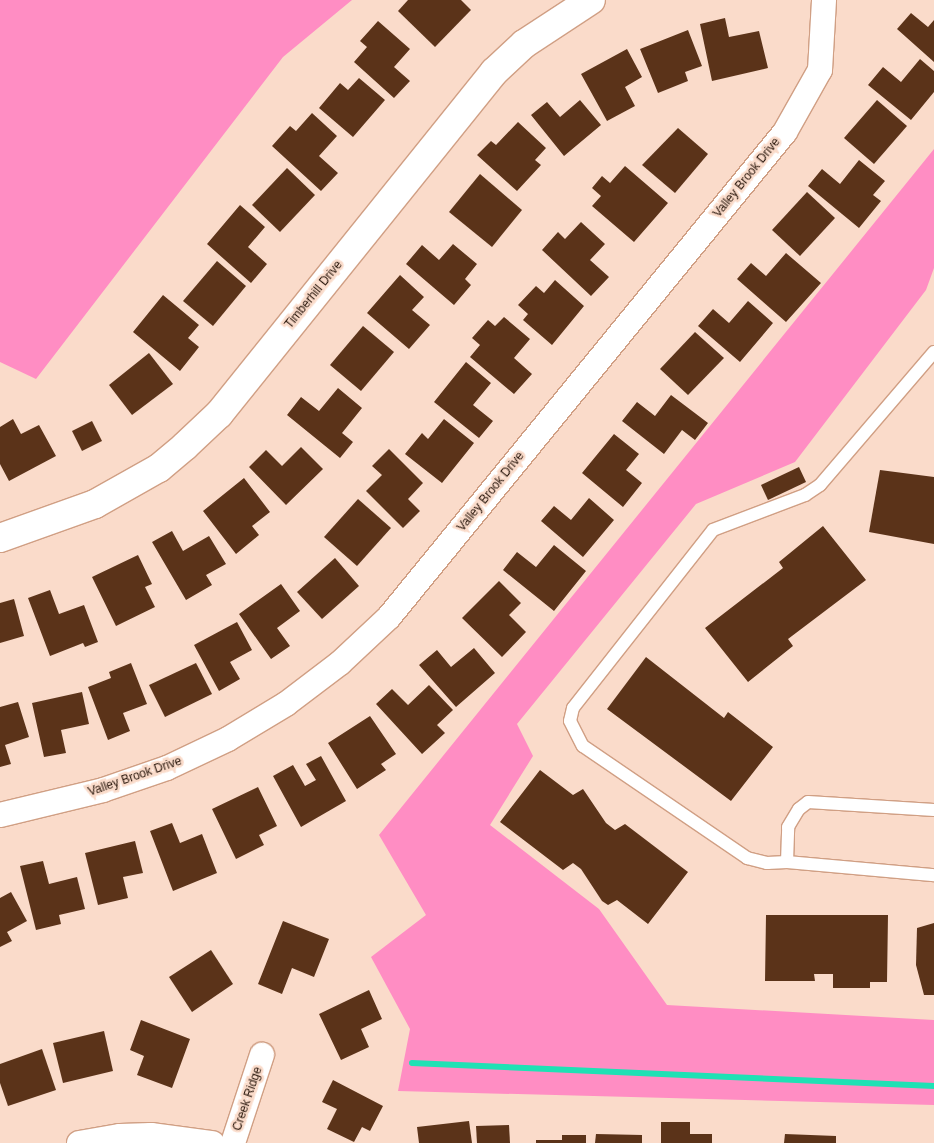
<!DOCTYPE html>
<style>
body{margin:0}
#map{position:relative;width:934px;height:1143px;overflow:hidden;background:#fadbca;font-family:Arial,sans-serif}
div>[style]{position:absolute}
.green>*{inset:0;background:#ff8dc3}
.stream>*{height:6px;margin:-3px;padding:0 3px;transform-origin:3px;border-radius:3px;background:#1fe1b4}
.building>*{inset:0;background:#5b3319}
.roads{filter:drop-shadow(1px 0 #d09f84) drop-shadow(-1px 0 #d09f84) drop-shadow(0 1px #d09f84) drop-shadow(0 -1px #d09f84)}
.service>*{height:12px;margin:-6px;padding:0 6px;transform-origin:6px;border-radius:6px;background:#fff}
.minor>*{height:24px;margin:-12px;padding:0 12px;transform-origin:12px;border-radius:12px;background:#fff}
.tertiary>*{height:28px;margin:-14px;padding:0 14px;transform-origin:14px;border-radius:14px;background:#fff}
span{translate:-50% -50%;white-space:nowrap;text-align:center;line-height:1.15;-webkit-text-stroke:5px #fadbca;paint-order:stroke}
.street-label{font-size:12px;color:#28160b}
</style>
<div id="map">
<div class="green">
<div style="clip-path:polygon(0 0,352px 0,283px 57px,36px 379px,0 362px)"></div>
<div style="clip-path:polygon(934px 149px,934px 268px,926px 290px,795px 462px,696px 504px,517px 724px,533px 756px,490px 825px,599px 909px,667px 1005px,934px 1020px,934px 1105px,398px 1091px,410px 1029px,371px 957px,426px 915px,379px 835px)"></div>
</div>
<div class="stream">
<div style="left:412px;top:1063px;width:523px;rotate:2.52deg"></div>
</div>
<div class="building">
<div style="clip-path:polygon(408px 0,461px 0,471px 10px,435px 47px,398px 11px)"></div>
<div style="clip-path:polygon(911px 13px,928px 27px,934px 20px,934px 62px,897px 29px)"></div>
<div style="clip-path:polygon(725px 18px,729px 37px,759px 31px,768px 68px,712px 81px,700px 24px)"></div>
<div style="clip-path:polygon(378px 21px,410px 49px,394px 67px,410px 81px,394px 98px,354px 62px,367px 47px,360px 41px)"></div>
<div style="clip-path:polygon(688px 30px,702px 66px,685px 72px,688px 81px,658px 93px,640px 49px)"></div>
<div style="clip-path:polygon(627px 49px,642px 77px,625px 87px,635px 106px,607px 121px,581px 74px)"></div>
<div style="clip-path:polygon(920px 59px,934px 71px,934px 92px,911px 120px,868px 85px,883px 67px,901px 82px)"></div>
<div style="clip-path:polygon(359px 78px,385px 100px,353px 137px,319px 108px,340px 83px,348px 90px)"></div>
<div style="clip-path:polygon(580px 100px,601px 125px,564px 156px,531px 115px,547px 102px,560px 117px)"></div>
<div style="clip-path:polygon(877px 100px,907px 126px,874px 164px,844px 138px)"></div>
<div style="clip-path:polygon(312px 113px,337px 136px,319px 156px,338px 173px,321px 191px,272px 146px,290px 126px,296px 131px)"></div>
<div style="clip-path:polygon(518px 122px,546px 148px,535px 160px,541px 165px,517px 191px,477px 155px,491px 141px,496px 145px)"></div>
<div style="clip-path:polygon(678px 128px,708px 154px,675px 193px,642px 165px)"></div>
<div style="clip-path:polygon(859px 160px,885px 181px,873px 195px,881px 201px,859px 228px,808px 186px,822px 169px,840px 184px)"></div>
<div style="clip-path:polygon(625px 166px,668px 203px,634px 242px,592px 206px,601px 196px,592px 188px,602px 176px,610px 183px)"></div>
<div style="clip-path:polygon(287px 168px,315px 195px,280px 232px,252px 205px)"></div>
<div style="clip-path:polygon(480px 174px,522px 210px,492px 247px,449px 212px)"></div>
<div style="clip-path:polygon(807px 192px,835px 218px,800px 256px,772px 230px)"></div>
<div style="clip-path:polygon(240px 205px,265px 227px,248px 247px,267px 264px,251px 283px,207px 244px)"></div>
<div style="clip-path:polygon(581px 222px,605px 244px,590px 260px,609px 277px,591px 296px,542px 250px,558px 232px,565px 239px)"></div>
<div style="clip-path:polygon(453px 244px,477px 264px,465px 279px,471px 285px,454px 305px,406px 264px,422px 245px,439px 260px)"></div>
<div style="clip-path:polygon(786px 253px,821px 283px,786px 322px,737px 279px,751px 263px,766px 276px)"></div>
<div style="clip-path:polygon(217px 261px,246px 286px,213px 326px,183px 301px)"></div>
<div style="clip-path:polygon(400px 275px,424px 297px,412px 310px,430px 325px,409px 349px,367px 313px)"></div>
<div style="clip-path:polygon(555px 280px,584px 306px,552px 345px,523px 320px,528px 314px,518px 305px,536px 286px,544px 293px)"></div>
<div style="clip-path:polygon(163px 295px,199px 325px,188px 338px,199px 347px,180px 371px,133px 332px)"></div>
<div style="clip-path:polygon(748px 301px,773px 323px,740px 362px,698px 326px,713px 309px,729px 323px)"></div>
<div style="clip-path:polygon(504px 317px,530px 339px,514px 358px,532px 374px,514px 394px,470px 357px,480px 345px,472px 338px,488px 320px,495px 326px)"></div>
<div style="clip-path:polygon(363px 326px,394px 352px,361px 391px,330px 365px)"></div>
<div style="clip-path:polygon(695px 332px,724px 358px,688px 395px,660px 369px)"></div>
<div style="clip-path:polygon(149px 353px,173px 384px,132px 415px,109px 385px)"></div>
<div style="clip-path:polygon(466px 362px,491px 383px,473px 405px,493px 421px,479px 438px,434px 402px)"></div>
<div style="clip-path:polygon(338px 388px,362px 408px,342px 433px,353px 442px,340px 458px,287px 415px,301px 397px,319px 411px)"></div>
<div style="clip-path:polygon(671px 395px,708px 423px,695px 440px,682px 430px,664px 454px,622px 421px,637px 402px,655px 416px)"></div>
<div style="clip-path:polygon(13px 419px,21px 434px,39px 425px,56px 456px,9px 481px,0 464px,0 427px)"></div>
<div style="clip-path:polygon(444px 419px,474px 443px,442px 483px,405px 454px,422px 433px,428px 439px)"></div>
<div style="clip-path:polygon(92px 421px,102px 441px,82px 451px,72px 431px)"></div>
<div style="clip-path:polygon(614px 434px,639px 454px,626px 470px,642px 483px,623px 507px,582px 473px)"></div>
<div style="clip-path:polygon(301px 447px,323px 469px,286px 505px,249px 467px,266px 450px,282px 466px)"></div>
<div style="clip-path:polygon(389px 449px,423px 483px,408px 499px,420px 511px,403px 528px,366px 491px,382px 475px,372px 466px)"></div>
<div style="clip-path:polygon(799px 467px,806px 482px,768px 500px,761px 485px)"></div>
<div style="clip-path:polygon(880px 470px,934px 477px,934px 544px,869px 532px)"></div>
<div style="clip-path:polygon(244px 478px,270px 512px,252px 526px,259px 535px,236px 554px,203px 511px)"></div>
<div style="clip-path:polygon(589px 498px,614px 520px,583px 557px,541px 521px,554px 506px,571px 520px)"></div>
<div style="clip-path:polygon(358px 499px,391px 528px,357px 566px,324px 537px)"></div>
<div style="clip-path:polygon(823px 526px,866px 580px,788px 639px,793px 646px,748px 682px,705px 628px,783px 568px,779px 562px)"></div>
<div style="clip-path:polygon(172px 531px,183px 551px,209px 536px,226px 564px,206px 575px,212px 585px,186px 600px,152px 542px)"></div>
<div style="clip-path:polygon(554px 545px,586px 571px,554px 611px,503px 570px,517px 552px,536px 567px)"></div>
<div style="clip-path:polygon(138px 555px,152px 584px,145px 587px,155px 607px,116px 626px,92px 577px)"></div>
<div style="clip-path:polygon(335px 558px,359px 586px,322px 619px,297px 592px)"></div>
<div style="clip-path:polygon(499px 581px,521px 603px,509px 615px,526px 632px,502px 657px,462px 618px)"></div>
<div style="clip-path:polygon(281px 584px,300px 611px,277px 628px,290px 646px,271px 659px,239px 614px)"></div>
<div style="clip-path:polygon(50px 590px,59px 614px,84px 605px,98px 642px,85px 647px,83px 643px,50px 656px,28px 598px)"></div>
<div style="clip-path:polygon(14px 599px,24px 636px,0 643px,0 603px)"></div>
<div style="clip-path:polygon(237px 622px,252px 650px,230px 662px,240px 679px,219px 691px,194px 645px)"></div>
<div style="clip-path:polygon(474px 648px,495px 673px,456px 707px,419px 665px,437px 650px,451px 667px)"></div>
<div style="clip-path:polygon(646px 657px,724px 718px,728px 712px,773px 747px,731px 801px,607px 709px)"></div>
<div style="clip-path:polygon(131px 663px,147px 704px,123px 713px,130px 731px,108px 740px,88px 687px,111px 678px,109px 672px)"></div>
<div style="clip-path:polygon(196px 663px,212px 694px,165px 717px,149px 685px)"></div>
<div style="clip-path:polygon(429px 685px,453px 710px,437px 725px,445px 733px,422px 754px,376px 704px,392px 689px,408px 705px)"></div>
<div style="clip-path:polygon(82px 692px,89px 724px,61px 730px,66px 753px,44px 757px,32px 703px)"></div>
<div style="clip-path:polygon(18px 702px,29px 737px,5px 745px,11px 764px,0 767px,0 707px)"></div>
<div style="clip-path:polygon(370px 716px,396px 754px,381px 764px,386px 770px,357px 789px,328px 743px)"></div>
<div style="clip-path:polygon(321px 756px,346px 801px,301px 827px,273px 776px,293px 765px,305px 786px,316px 780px,306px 764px)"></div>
<div style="clip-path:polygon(540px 770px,573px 795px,583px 789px,606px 823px,615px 830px,625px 824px,688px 872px,648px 924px,617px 900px,608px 905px,602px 901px,581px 869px,573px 863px,563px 870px,500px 822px)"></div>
<div style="clip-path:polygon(258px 787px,277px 826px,259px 835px,264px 845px,236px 859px,212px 809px)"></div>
<div style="clip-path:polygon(172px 823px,180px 843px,202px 834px,217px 873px,173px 891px,150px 831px)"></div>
<div style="clip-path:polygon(135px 841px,143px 873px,123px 877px,128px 898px,98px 905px,85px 853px)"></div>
<div style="clip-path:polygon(43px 861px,49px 884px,77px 877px,85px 909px,59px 915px,61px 924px,36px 930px,20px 866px)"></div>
<div style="clip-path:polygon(11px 892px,27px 921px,7px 932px,12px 941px,0 947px,0 898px)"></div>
<div style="clip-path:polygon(766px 915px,888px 915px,887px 982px,870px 982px,870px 988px,833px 988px,833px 974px,814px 974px,815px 981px,765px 981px)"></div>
<div style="clip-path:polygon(283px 921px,329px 939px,314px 977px,292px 968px,282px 994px,258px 984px)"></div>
<div style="clip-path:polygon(934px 923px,934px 995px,924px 995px,916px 965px,917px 928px)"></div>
<div style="clip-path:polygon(211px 950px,233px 984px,192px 1012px,169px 977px)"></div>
<div style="clip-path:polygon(369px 990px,382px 1019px,361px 1029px,369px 1047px,341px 1060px,319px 1014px)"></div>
<div style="clip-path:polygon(141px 1020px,190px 1039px,172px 1088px,137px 1075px,144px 1056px,130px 1050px)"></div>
<div style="clip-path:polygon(104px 1031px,113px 1071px,63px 1083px,53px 1043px)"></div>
<div style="clip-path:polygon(42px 1049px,56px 1090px,8px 1106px,0 1083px,0 1064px)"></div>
<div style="clip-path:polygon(333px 1080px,383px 1106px,370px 1131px,362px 1127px,354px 1142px,327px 1129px,337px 1109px,322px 1102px)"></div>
<div style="clip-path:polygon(469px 1121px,472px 1143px,419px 1143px,417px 1127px)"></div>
<div style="clip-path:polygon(661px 1122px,690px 1122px,690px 1134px,712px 1134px,712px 1143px,661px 1143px)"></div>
<div style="clip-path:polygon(509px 1125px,510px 1143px,477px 1143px,476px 1126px)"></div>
<div style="clip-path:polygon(596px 1134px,642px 1135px,642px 1143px,595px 1143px)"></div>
<div style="clip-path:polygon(785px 1134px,836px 1136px,836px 1143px,784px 1143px)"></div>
<div style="clip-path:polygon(562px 1135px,586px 1135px,586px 1143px,536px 1143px,536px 1140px,562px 1140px)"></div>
</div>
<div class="roads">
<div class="service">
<div style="left:934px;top:352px;width:175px;rotate:130.6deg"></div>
<div style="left:820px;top:485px;width:18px;rotate:146deg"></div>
<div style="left:805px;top:495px;width:98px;rotate:159.2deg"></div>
<div style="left:713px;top:530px;width:226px;rotate:128.2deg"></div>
<div style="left:573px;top:708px;width:13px;rotate:103deg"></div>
<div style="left:570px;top:721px;width:28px;rotate:63deg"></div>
<div style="left:583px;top:746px;width:199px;rotate:34.3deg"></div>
<div style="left:747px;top:858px;width:21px;rotate:14deg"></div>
<div style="left:767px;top:863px;width:20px;rotate:-3deg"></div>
<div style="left:787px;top:862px;width:148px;rotate:5.1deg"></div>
<div style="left:787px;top:862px;width:35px;rotate:-88deg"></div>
<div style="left:788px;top:827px;width:21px;rotate:-59deg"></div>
<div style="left:799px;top:809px;width:11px;rotate:-38deg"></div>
<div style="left:808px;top:802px;width:126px;rotate:3.6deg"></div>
</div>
<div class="minor">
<div style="left:0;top:815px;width:106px;rotate:-13.6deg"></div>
<div style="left:103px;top:790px;width:68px;rotate:-19deg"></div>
<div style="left:167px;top:768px;width:68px;rotate:-25.4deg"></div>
<div style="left:228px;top:739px;width:68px;rotate:-31.1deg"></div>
<div style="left:286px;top:704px;width:68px;rotate:-37.2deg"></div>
<div style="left:340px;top:663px;width:67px;rotate:-43.2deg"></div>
<div style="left:389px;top:617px;width:626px;rotate:-50.77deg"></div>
<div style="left:785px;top:132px;width:71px;rotate:-60.6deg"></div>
<div style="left:820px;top:70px;width:70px;rotate:-86.7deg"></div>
<div style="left:79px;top:1143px;width:42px;rotate:-9.7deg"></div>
<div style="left:120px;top:1136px;width:31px;rotate:-2deg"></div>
<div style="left:151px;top:1135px;width:62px;rotate:7.5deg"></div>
<div style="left:233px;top:1143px;width:93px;rotate:-71.8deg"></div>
</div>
<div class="tertiary">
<div style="left:0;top:538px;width:101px;rotate:-19.7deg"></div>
<div style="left:95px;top:504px;width:73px;rotate:-29.4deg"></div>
<div style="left:159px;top:468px;width:34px;rotate:-40deg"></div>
<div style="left:185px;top:446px;width:47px;rotate:-43.3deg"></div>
<div style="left:219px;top:414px;width:439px;rotate:-51.2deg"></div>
<div style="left:494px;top:72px;width:41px;rotate:-43deg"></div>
<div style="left:524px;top:44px;width:80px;rotate:-33.3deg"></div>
</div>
</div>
<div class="street-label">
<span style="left:747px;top:178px;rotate:-51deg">Valley Brook Drive</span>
<span style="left:314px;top:295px;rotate:-51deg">Timberhill Drive</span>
<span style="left:491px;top:492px;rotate:-51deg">Valley Brook Drive</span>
<span style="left:135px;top:777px;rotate:-19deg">Valley Brook Drive</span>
<span style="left:248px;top:1099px;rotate:-71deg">Creek Ridge</span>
</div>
</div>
